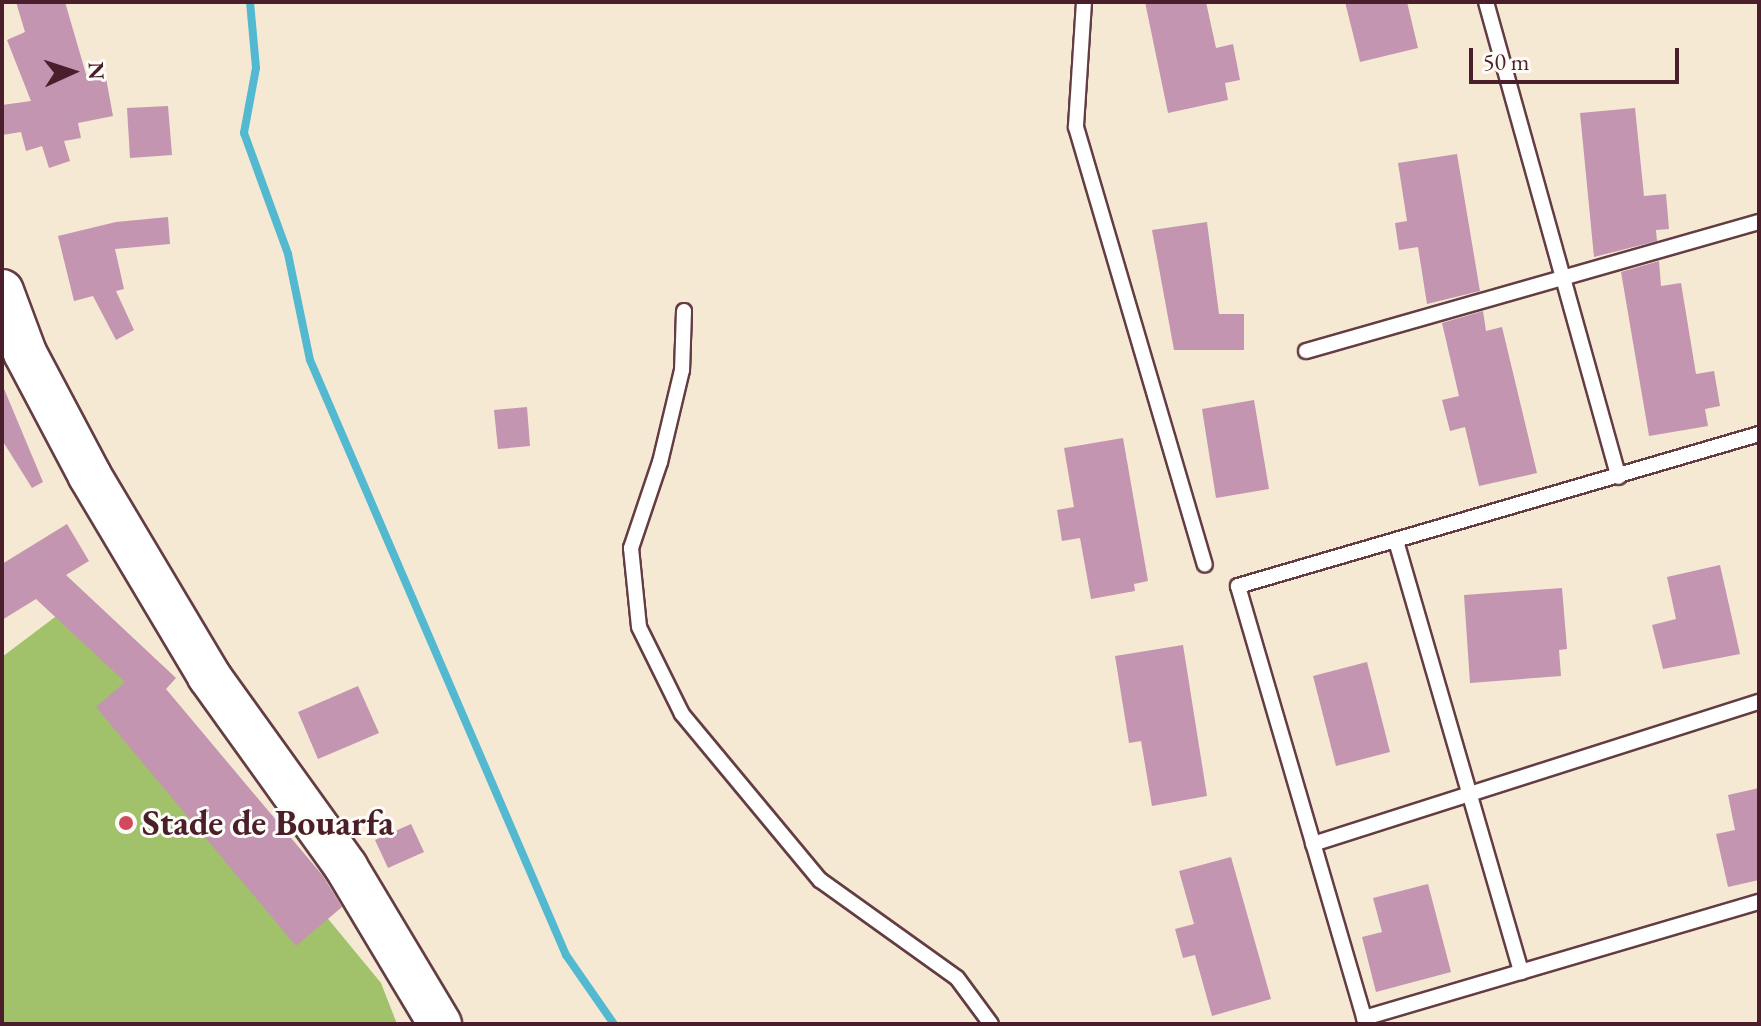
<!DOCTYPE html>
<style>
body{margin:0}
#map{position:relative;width:1761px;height:1026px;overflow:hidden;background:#f5e9d3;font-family:"EB Garamond",serif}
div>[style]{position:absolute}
.green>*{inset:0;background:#a1c16a}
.stream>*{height:8px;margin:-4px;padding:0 4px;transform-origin:4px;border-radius:4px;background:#53b9d1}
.building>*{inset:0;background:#c395b0}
.roads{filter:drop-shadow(2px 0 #643d44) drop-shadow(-2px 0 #643d44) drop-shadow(0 2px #643d44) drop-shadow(0 -2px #643d44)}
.lane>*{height:14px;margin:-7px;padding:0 7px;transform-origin:7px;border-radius:7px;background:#fff}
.secondary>*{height:42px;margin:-21px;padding:0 21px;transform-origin:21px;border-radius:21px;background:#fff}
.dots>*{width:22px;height:22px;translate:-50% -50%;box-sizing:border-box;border:4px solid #fdfcf7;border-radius:50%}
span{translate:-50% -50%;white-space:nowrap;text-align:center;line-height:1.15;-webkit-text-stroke:6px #fdfcf7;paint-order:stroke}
.poi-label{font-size:36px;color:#4a1f2b;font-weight:700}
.left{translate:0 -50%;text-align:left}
.frame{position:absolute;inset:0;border:4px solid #4a1f2b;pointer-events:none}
.north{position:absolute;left:32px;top:32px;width:80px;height:80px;-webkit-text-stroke:6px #fdfcf7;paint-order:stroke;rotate:87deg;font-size:22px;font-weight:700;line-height:32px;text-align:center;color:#4a1f2b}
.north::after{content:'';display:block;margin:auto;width:28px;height:36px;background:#4a1f2b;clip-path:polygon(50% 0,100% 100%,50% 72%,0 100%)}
.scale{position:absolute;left:1469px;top:48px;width:210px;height:36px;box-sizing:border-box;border:4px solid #4a1f2b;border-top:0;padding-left:10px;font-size:24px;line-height:28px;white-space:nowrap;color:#4a1f2b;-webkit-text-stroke:6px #fdfcf7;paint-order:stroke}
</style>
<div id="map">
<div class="green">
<div style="clip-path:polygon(59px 614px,117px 663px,381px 983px,397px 1024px,2px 1024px,2px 657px)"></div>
</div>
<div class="stream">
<div style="left:250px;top:2px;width:66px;rotate:84.8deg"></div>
<div style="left:256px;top:68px;width:66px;rotate:100.5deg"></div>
<div style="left:244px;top:133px;width:129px;rotate:70deg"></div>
<div style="left:288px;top:254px;width:108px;rotate:78.3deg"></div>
<div style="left:310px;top:360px;width:648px;rotate:66.72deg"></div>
<div style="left:566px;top:955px;width:84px;rotate:55.2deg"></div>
</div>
<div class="building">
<div style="clip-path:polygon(16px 2px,65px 2px,88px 81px,106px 78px,113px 116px,78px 123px,81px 138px,64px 141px,70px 161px,49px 168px,42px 146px,26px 151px,21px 132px,2px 135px,2px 105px,31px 101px,7px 40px,25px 32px)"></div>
<div style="clip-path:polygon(1145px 2px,1206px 2px,1216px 48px,1233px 44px,1240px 80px,1225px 83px,1228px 100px,1168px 113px)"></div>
<div style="clip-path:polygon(1345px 2px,1407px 2px,1418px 48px,1360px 62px)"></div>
<div style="clip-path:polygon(168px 106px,172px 155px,130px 158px,127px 108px)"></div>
<div style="clip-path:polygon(1635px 108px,1644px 196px,1666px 194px,1669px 229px,1656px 230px,1657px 241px,1594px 257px,1580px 113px)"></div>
<div style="clip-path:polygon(1457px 154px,1480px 291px,1427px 304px,1418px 247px,1399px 250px,1395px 223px,1407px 221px,1398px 163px)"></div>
<div style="clip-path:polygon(168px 217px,170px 244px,115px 249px,124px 289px,116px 291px,134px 330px,116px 340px,93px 296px,74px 301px,58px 236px,116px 222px)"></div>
<div style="clip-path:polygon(1207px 222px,1219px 314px,1244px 314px,1244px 350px,1174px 350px,1152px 230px)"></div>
<div style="clip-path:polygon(1659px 261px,1661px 286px,1681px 283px,1696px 374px,1714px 371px,1720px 406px,1705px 409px,1708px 426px,1649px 436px,1621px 272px)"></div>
<div style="clip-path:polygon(1483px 311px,1486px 331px,1502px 327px,1537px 473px,1479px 486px,1465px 427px,1450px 431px,1442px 400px,1459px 396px,1442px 323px)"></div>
<div style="clip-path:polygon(2px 384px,43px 482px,32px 488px,2px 440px)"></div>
<div style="clip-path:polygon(1254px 400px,1269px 489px,1216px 498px,1202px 409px)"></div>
<div style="clip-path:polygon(527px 407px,530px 446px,498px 449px,494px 410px)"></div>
<div style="clip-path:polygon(1123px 438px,1148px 581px,1134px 584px,1135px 591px,1091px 599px,1080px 538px,1062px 541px,1057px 510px,1074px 507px,1064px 448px)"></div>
<div style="clip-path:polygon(67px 524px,89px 561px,66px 575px,176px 678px,166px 689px,323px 876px,342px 907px,296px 946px,96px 707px,125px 682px,36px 599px,2px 620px,2px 564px)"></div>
<div style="clip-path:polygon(1720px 565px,1740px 654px,1663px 669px,1652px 625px,1676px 619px,1667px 577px)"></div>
<div style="clip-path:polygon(1562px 588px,1567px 649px,1559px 650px,1561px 676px,1470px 683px,1464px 595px)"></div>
<div style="clip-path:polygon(1183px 645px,1207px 796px,1152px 806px,1141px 741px,1129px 743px,1115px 656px)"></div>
<div style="clip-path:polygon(1367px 662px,1390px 752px,1336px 766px,1313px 676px)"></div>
<div style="clip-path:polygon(358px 686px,379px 733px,318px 759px,298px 712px)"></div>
<div style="clip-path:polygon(1759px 788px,1759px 880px,1728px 887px,1716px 834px,1735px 830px,1728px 795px)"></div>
<div style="clip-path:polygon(411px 824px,424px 852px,388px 868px,375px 840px)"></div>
<div style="clip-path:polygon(1231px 857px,1271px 999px,1212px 1016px,1195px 955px,1183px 958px,1175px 929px,1194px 924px,1179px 871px)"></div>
<div style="clip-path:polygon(1428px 884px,1451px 972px,1376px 992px,1362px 937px,1382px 932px,1373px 898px)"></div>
</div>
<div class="roads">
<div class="lane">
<div style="left:1084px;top:2px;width:125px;rotate:93.7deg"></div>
<div style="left:1076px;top:127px;width:456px;rotate:73.6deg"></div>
<div style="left:1486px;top:2px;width:493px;rotate:74.4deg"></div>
<div style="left:684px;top:311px;width:59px;rotate:91.9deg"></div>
<div style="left:682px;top:370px;width:95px;rotate:103.4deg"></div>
<div style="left:660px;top:462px;width:91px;rotate:108.6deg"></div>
<div style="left:631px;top:548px;width:79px;rotate:84.2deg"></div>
<div style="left:639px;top:627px;width:97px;rotate:63.7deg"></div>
<div style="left:682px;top:714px;width:216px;rotate:50.3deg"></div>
<div style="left:820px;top:880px;width:168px;rotate:35.6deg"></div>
<div style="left:957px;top:978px;width:57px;rotate:53.5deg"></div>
<div style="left:1306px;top:351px;width:471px;rotate:-15.9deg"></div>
<div style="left:1396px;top:541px;width:449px;rotate:73.8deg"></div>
<div style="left:1313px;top:844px;width:468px;rotate:-17.7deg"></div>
<div style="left:1364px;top:1018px;width:412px;rotate:-16.4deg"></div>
<div style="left:1366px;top:1024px;width:456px;rotate:-106.3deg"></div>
<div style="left:1238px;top:586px;width:543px;rotate:-16.26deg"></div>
</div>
<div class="secondary">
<div style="left:2px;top:291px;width:66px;rotate:69.6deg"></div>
<div style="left:25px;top:353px;width:139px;rotate:62.1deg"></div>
<div style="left:90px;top:476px;width:233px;rotate:59.2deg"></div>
<div style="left:209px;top:676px;width:235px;rotate:54.3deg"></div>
<div style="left:346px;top:867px;width:183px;rotate:59.1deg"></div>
</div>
</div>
<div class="dots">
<div style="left:126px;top:823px;background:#d1495b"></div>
</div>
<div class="poi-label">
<span class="left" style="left:142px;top:823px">Stade de Bouarfa</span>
</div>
<div class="frame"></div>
<div class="north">N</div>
<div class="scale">50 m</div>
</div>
